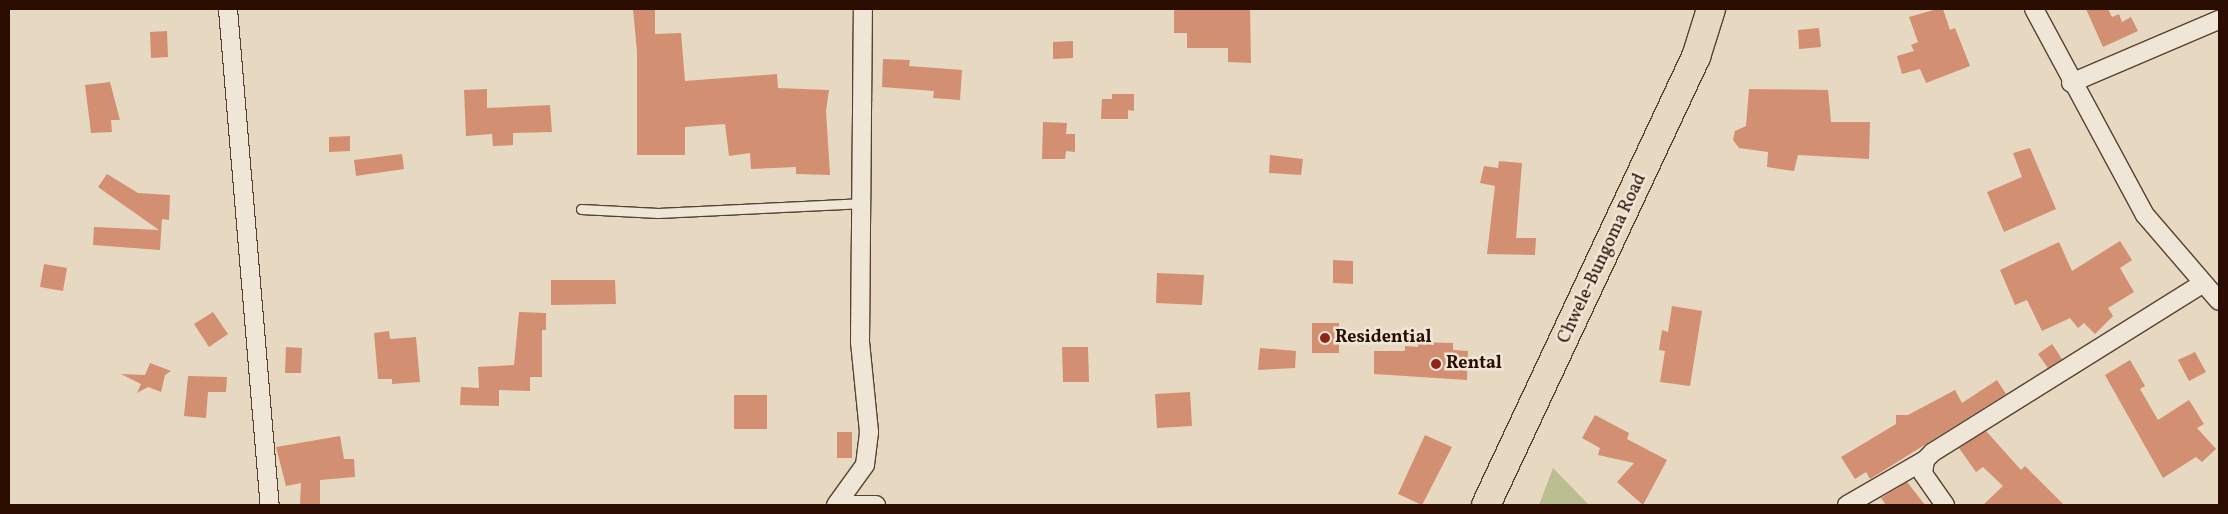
<!DOCTYPE html>
<style>
body{margin:0}
#map{position:relative;width:2228px;height:514px;overflow:hidden;background:#e7d8c1;font-family:Vollkorn,serif}
div>[style]{position:absolute}
.green>*{inset:0;background:#babe90}
.building>*{inset:0;background:#d28f72}
.roads{filter:drop-shadow(1px 0 #594030) drop-shadow(-1px 0 #594030) drop-shadow(0 1px #594030) drop-shadow(0 -1px #594030)}
.lane>*{height:9px;margin:-4.5px;padding:0 4.5px;transform-origin:4.5px;border-radius:4.5px;background:#efe6d7}
.street>*{height:18px;margin:-9px;padding:0 9px;transform-origin:9px;border-radius:9px;background:#efe6d7}
.primary>*{height:28px;margin:-14px;padding:0 14px;transform-origin:14px;border-radius:14px;background:#e7d8c1}
.dots>*{width:14px;height:14px;translate:-50% -50%;box-sizing:border-box;border:2px solid #efe6d7;border-radius:50%}
span{translate:-50% -50%;white-space:nowrap;text-align:center;line-height:1.15;-webkit-text-stroke:5px #efe6d7;paint-order:stroke}
.street-label{font-size:18px;color:#2a0d00}
.poi-label{font-size:18px;color:#2a0d00;font-weight:700}
.left{translate:0 -50%;text-align:left}
.frame{position:absolute;inset:0;border:10px solid #2a0d00;pointer-events:none}
</style>
<div id="map">
<div class="green">
<div style="clip-path:polygon(1553px 468px,1589px 505px,1539px 505px)"></div>
</div>
<div class="building">
<div style="clip-path:polygon(633px 9px,655px 9px,655px 34px,681px 33px,685px 81px,777px 74px,778px 88px,829px 90px,826px 111px,830px 175px,796px 174px,796px 167px,751px 169px,750px 153px,729px 156px,725px 124px,685px 127px,685px 155px,637px 155px,637px 52px)"></div>
<div style="clip-path:polygon(1174px 9px,1250px 9px,1251px 63px,1228px 62px,1228px 48px,1187px 48px,1187px 33px,1174px 33px)"></div>
<div style="clip-path:polygon(1937px 9px,1943px 9px,1950px 30px,1955px 28px,1970px 66px,1926px 83px,1920px 69px,1902px 74px,1897px 56px,1914px 51px,1911px 45px,1918px 42px,1909px 17px)"></div>
<div style="clip-path:polygon(2086px 9px,2108px 9px,2112px 17px,2119px 14px,2122px 22px,2131px 17px,2138px 31px,2103px 47px)"></div>
<div style="clip-path:polygon(1819px 28px,1821px 47px,1799px 49px,1798px 30px)"></div>
<div style="clip-path:polygon(167px 31px,168px 57px,151px 58px,150px 32px)"></div>
<div style="clip-path:polygon(1073px 41px,1073px 58px,1053px 59px,1053px 42px)"></div>
<div style="clip-path:polygon(883px 59px,910px 60px,909px 66px,962px 70px,960px 100px,933px 98px,934px 91px,882px 87px)"></div>
<div style="clip-path:polygon(110px 82px,120px 120px,111px 120px,112px 132px,91px 133px,85px 85px)"></div>
<div style="clip-path:polygon(487px 89px,487px 108px,550px 105px,552px 132px,513px 133px,513px 145px,493px 146px,492px 134px,466px 136px,464px 90px)"></div>
<div style="clip-path:polygon(1749px 89px,1828px 90px,1831px 122px,1870px 122px,1869px 159px,1798px 155px,1794px 171px,1767px 167px,1768px 152px,1739px 148px,1733px 140px,1735px 131px,1746px 126px)"></div>
<div style="clip-path:polygon(1112px 94px,1134px 94px,1134px 111px,1128px 110px,1128px 119px,1101px 119px,1102px 99px,1112px 99px)"></div>
<div style="clip-path:polygon(1043px 122px,1067px 123px,1066px 134px,1075px 134px,1075px 152px,1066px 151px,1065px 159px,1042px 159px)"></div>
<div style="clip-path:polygon(350px 136px,350px 151px,329px 152px,329px 137px)"></div>
<div style="clip-path:polygon(2030px 148px,2056px 209px,2004px 232px,1987px 192px,2022px 177px,2013px 153px)"></div>
<div style="clip-path:polygon(402px 154px,404px 169px,356px 176px,354px 160px)"></div>
<div style="clip-path:polygon(1270px 155px,1303px 159px,1301px 175px,1269px 173px)"></div>
<div style="clip-path:polygon(1499px 161px,1522px 163px,1516px 238px,1536px 238px,1535px 255px,1487px 254px,1495px 186px,1480px 183px,1484px 166px,1498px 168px)"></div>
<div style="clip-path:polygon(107px 174px,138px 193px,170px 195px,169px 220px,162px 219px,160px 250px,93px 245px,94px 227px,159px 230px,98px 187px)"></div>
<div style="clip-path:polygon(2120px 241px,2132px 260px,2120px 268px,2134px 292px,2108px 308px,2113px 316px,2095px 334px,2084px 323px,2078px 328px,2070px 318px,2042px 331px,2027px 300px,2015px 305px,2000px 270px,2059px 242px,2072px 271px)"></div>
<div style="clip-path:polygon(1333px 260px,1353px 261px,1353px 284px,1333px 283px)"></div>
<div style="clip-path:polygon(44px 264px,67px 268px,63px 291px,40px 287px)"></div>
<div style="clip-path:polygon(1157px 273px,1204px 275px,1202px 305px,1156px 303px)"></div>
<div style="clip-path:polygon(551px 280px,615px 280px,616px 304px,551px 305px)"></div>
<div style="clip-path:polygon(1672px 306px,1702px 311px,1690px 386px,1660px 382px,1665px 351px,1659px 350px,1662px 330px,1668px 332px)"></div>
<div style="clip-path:polygon(213px 312px,228px 334px,209px 347px,194px 324px)"></div>
<div style="clip-path:polygon(519px 312px,546px 313px,546px 330px,542px 330px,542px 377px,530px 377px,530px 391px,499px 390px,499px 406px,460px 405px,461px 387px,479px 388px,478px 367px,514px 365px)"></div>
<div style="clip-path:polygon(1312px 323px,1339px 323px,1339px 353px,1312px 353px)"></div>
<div style="clip-path:polygon(389px 331px,390px 339px,416px 337px,420px 382px,392px 384px,392px 379px,378px 379px,374px 333px)"></div>
<div style="clip-path:polygon(1418px 342px,1453px 343px,1453px 350px,1468px 351px,1467px 380px,1374px 374px,1374px 351px,1405px 351px,1405px 346px,1418px 347px)"></div>
<div style="clip-path:polygon(2052px 344px,2062px 359px,2048px 368px,2038px 354px)"></div>
<div style="clip-path:polygon(286px 347px,302px 348px,301px 373px,285px 373px)"></div>
<div style="clip-path:polygon(1062px 347px,1088px 347px,1089px 382px,1063px 382px)"></div>
<div style="clip-path:polygon(1260px 348px,1296px 351px,1295px 368px,1258px 370px)"></div>
<div style="clip-path:polygon(2195px 352px,2206px 372px,2189px 381px,2178px 360px)"></div>
<div style="clip-path:polygon(2130px 360px,2145px 386px,2140px 389px,2158px 420px,2189px 400px,2204px 424px,2197px 428px,2216px 449px,2202px 462px,2196px 457px,2163px 478px,2105px 375px)"></div>
<div style="clip-path:polygon(150px 363px,171px 371px,165px 375px,161px 392px,148px 387px,137px 393px,141px 384px,121px 374px,145px 375px)"></div>
<div style="clip-path:polygon(188px 376px,227px 377px,226px 392px,208px 392px,206px 418px,184px 416px)"></div>
<div style="clip-path:polygon(1997px 380px,2006px 394px,1870px 479px,1866px 472px,1855px 479px,1841px 457px,1896px 424px,1896px 415px,1908px 415px,1955px 390px,1962px 403px)"></div>
<div style="clip-path:polygon(1190px 392px,1192px 426px,1157px 428px,1155px 394px)"></div>
<div style="clip-path:polygon(734px 395px,767px 395px,767px 429px,734px 429px)"></div>
<div style="clip-path:polygon(1595px 415px,1629px 433px,1627px 439px,1667px 460px,1643px 505px,1617px 482px,1634px 463px,1598px 455px,1600px 448px,1582px 438px)"></div>
<div style="clip-path:polygon(1986px 431px,2021px 470px,2025px 466px,2064px 505px,1983px 505px,2003px 486px,1983px 467px,1976px 472px,1959px 448px)"></div>
<div style="clip-path:polygon(837px 432px,852px 432px,852px 458px,837px 458px)"></div>
<div style="clip-path:polygon(1425px 435px,1452px 447px,1422px 505px,1398px 494px)"></div>
<div style="clip-path:polygon(340px 436px,344px 459px,354px 459px,355px 477px,320px 480px,320px 504px,300px 504px,301px 483px,286px 486px,276px 447px)"></div>
<div style="clip-path:polygon(1907px 482px,1925px 505px,1886px 505px,1881px 498px)"></div>
</div>
<div class="roads">
<div class="lane">
<div style="left:581px;top:209px;width:77px;rotate:3deg"></div>
<div style="left:658px;top:213px;width:202px;rotate:-2.8deg"></div>
</div>
<div class="street">
<div style="left:228px;top:9px;width:498px;rotate:85.2deg"></div>
<div style="left:2034px;top:9px;width:234px;rotate:61.7deg"></div>
<div style="left:2145px;top:215px;width:113px;rotate:49.3deg"></div>
<div style="left:2071px;top:83px;width:161px;rotate:-23.1deg"></div>
<div style="left:836px;top:505px;width:49px;rotate:-54.1deg"></div>
<div style="left:865px;top:465px;width:33px;rotate:-83deg"></div>
<div style="left:869px;top:432px;width:90px;rotate:-95.7deg"></div>
<div style="left:860px;top:342px;width:333px;rotate:-89.5deg"></div>
<div style="left:843px;top:505px;width:33px"></div>
<div style="left:1847px;top:505px;width:90px;rotate:-30deg"></div>
<div style="left:1945px;top:505px;width:39px;rotate:-125deg"></div>
<div style="left:1923px;top:473px;width:13px;rotate:-81deg"></div>
<div style="left:1925px;top:460px;width:11px;rotate:-45deg"></div>
<div style="left:1933px;top:452px;width:317px;rotate:-32deg"></div>
</div>
<div class="primary">
<div style="left:1486px;top:505px;width:495px;rotate:-64.9deg"></div>
<div style="left:1696px;top:57px;width:50px;rotate:-72.6deg"></div>
</div>
</div>
<div class="dots">
<div style="left:1325px;top:338px;background:#8f2418"></div>
<div style="left:1436px;top:364px;background:#8f2418"></div>
</div>
<div class="street-label">
<span style="left:1603px;top:259px;rotate:-65deg">Chwele-Bungoma Road</span>
</div>
<div class="poi-label">
<span class="left" style="left:1335px;top:338px">Residential</span>
<span class="left" style="left:1446px;top:364px">Rental</span>
</div>
<div class="frame"></div>
</div>
